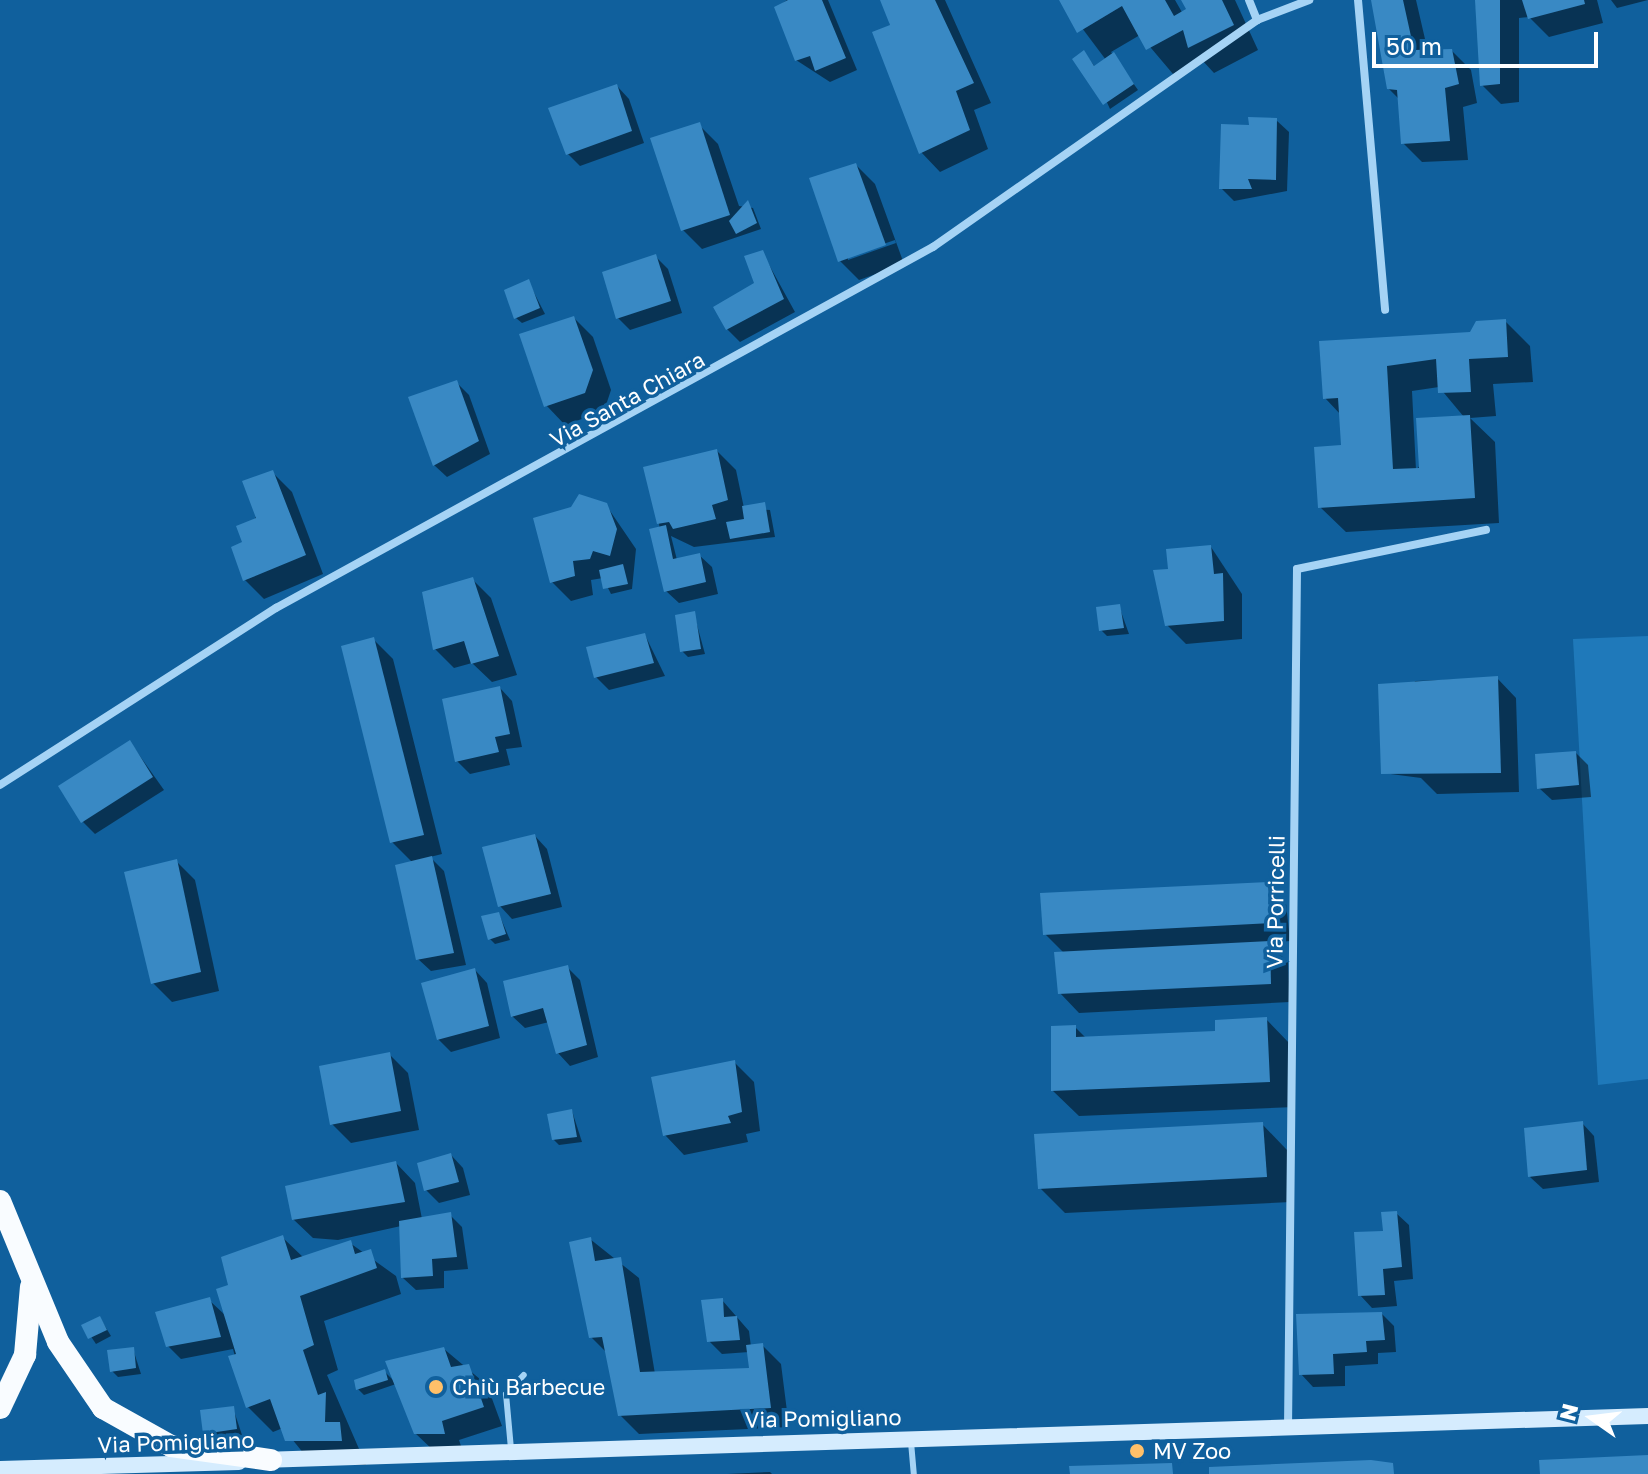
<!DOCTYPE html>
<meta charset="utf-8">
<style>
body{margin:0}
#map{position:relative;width:1648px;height:1474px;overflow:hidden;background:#10609d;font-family:"Golos Text",sans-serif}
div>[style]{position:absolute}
.green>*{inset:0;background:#1f79ba}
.shadow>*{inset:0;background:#0007}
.building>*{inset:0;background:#3989c4}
.service>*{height:6px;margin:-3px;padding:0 3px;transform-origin:3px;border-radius:3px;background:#a5d3f5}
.minor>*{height:8px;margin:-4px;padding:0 4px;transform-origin:4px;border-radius:4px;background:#a5d3f5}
.secondary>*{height:16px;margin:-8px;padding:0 8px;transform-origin:8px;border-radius:8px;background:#d5ecfe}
.trunk>*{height:22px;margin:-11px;padding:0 11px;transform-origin:11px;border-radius:11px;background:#f9fcff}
.dots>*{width:22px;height:22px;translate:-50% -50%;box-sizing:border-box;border:4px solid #10609d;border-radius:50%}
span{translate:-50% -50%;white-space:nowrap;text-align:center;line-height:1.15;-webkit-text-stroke:7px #10609d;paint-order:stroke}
.street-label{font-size:22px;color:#fff}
.poi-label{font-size:22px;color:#fff}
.left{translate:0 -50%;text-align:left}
.north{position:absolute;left:1552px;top:1378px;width:80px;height:80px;-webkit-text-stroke:6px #10609d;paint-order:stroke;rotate:284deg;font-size:22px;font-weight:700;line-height:32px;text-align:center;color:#fff}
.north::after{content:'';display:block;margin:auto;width:28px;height:36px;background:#fff;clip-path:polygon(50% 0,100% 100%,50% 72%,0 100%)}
.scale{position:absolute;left:1372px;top:32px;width:226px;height:36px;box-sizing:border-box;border:4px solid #fff;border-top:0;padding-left:10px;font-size:24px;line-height:28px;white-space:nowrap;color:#fff;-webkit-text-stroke:6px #10609d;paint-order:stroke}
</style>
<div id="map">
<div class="green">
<div style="clip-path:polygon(1648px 636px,1648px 1079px,1598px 1085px,1573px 639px)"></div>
</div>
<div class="shadow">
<div style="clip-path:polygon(787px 0,828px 0,857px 70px,830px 82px,796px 60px,776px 8px)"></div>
<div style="clip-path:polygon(884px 0,945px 0,991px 103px,974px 110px,988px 149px,940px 172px,921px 152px)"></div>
<div style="clip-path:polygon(1061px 0,1175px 0,1183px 14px,1189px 10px,1184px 0,1235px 0,1258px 50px,1214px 73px,1201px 59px,1173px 74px,1140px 35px,1111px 52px,1138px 90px,1110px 109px,1084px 52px,1095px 67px,1106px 60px)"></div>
<div style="clip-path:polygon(1373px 0,1416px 0,1428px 52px,1452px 51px,1471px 70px,1477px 103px,1463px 107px,1468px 160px,1422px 162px,1403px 143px,1400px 100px,1388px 88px)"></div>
<div style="clip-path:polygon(1477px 0,1597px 0,1603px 23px,1549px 37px,1529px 17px,1519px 18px,1519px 102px,1501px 104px,1482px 85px)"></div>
<div style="clip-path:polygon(1648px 0,1617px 8px,1611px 0)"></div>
<div style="clip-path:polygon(617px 86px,629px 99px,644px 143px,580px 166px,568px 154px)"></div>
<div style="clip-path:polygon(1276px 120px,1289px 132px,1287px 191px,1234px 201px,1221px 188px,1251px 127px)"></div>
<div style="clip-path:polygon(699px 125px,718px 144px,739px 206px,753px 208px,761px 229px,702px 249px,683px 230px)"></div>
<div style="clip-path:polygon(evenodd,856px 165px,875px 184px,904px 264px,859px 280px,840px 261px,856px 165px,895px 240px,896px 243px,848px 260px,848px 256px,895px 240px)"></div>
<div style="clip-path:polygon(762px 252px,795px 312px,740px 342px,727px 329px,757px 283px)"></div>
<div style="clip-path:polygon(656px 257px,668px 269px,682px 313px,630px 330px,618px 318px)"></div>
<div style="clip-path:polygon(528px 281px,545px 314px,522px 323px,516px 318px)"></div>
<div style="clip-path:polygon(574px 318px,593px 337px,611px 390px,604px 411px,565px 425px,546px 405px)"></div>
<div style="clip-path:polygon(evenodd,1505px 321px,1530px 346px,1533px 382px,1493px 384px,1496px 416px,1470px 418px,1495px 442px,1499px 523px,1346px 532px,1320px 507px,1343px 447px,1341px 415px,1325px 398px,1321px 343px,1471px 334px,1505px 321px,1439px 387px,1464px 417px,1416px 470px,1412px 391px,1439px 387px)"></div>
<div style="clip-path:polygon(456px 382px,469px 395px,490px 454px,447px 477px,434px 465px)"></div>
<div style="clip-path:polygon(717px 451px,736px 470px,744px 508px,770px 510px,775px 537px,694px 547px,671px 536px,677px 560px,699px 555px,712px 567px,718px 594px,679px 603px,666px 591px,659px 523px)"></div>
<div style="clip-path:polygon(273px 473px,292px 492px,323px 574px,264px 599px,245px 580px,245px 544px)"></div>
<div style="clip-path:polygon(606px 505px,636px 549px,632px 589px,611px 594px,603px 578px,591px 580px,593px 595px,571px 601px,552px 582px)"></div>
<div style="clip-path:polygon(1211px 547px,1242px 594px,1242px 639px,1186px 644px,1167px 625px,1170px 571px)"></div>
<div style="clip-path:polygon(472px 579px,491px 598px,517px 675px,492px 682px,472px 663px,454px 668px,435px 649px)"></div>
<div style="clip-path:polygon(1119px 606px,1129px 634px,1107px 636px,1101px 630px)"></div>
<div style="clip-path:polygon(694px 614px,705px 654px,688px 657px,682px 651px)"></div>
<div style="clip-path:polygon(645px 635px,665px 676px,609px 690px,596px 677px)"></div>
<div style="clip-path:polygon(374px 640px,393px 659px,442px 854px,430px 857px,444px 871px,466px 965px,431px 971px,418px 959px,413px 863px,392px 842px)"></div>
<div style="clip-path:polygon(1497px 678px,1516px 698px,1519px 792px,1437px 794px,1421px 778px,1383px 773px,1415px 681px)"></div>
<div style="clip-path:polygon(500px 688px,512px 701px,522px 747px,506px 749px,510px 765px,470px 774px,457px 761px)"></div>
<div style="clip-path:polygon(130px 742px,164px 790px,95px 834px,83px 822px)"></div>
<div style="clip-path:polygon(1576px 753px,1588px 765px,1591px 797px,1552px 800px,1539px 788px)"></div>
<div style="clip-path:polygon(535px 836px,547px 849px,562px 907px,512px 919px,500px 906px)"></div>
<div style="clip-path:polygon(176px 861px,195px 880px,219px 991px,172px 1002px,153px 983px)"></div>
<div style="clip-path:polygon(1267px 884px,1286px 903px,1290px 941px,1268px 943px,1288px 962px,1290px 1002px,1079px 1013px,1060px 993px,1064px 953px,1045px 934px)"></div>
<div style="clip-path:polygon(499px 914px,510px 940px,495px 944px,489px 938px)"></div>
<div style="clip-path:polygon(567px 967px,580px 980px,598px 1057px,570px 1066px,558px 1053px,549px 1022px,525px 1028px,512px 1016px)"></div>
<div style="clip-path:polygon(475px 970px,487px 983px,500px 1038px,451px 1052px,438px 1039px)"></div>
<div style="clip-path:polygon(1266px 1019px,1291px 1045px,1295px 1107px,1079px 1116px,1053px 1091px,1075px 1027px,1087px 1039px,1216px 1033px)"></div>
<div style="clip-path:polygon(389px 1054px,408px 1073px,419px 1130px,351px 1143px,332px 1124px)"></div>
<div style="clip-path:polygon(735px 1063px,754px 1082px,760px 1131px,746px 1134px,748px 1142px,684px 1155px,665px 1135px)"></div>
<div style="clip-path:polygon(572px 1111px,582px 1142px,559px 1145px,554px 1140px)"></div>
<div style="clip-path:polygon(1582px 1123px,1594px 1136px,1599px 1182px,1543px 1189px,1530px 1177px)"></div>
<div style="clip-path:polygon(1262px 1124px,1287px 1150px,1291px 1202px,1065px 1213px,1040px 1188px)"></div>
<div style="clip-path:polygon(451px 1155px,463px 1168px,470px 1195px,439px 1203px,426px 1190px)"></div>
<div style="clip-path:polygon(396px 1163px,415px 1183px,422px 1219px,450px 1215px,462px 1227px,468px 1269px,444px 1271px,444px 1288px,416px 1290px,403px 1278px,401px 1226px,338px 1240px,313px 1238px,293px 1219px)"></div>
<div style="clip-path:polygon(1396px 1213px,1409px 1225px,1413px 1279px,1394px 1281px,1397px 1306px,1372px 1308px,1360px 1295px)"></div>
<div style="clip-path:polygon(282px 1237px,304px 1258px,350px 1243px,396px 1276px,401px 1294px,324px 1321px,338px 1370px,327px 1375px,366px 1465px,313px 1465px,283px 1428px,273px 1432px,248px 1407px,233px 1349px,181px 1359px,168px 1346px,209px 1300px,225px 1315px,230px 1286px)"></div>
<div style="clip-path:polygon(590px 1239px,639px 1278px,655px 1374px,751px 1370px,749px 1352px,722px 1354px,709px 1341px,722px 1300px,749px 1331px,751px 1347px,762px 1345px,781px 1364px,789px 1427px,639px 1434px,620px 1415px,608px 1354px,591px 1337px)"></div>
<div style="clip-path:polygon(1382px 1314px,1394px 1326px,1396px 1352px,1378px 1353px,1378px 1364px,1345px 1366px,1345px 1386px,1313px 1387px,1301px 1374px)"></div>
<div style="clip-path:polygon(100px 1318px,111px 1336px,96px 1344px,84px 1326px)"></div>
<div style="clip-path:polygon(133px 1349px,141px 1374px,118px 1377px,112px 1371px)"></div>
<div style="clip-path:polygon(444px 1349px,487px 1385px,502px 1426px,459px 1440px,463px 1452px,435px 1452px,415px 1433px,396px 1384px,364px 1395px,358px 1389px,384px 1371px,395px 1382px)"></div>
<div style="clip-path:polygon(233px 1408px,242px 1435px,211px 1439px,205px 1433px)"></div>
<div style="clip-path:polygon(770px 1472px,772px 1474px,727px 1474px)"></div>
</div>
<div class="building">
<div style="clip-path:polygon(788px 0,822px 0,846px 58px,815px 71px,810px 56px,795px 61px,774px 7px)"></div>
<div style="clip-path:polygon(880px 0,935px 0,974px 83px,956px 91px,970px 130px,919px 154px,872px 32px,890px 25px)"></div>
<div style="clip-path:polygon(1059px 0,1165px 0,1174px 16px,1186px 9px,1181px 0,1222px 0,1234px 25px,1188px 48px,1183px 30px,1146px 50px,1122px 6px,1077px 33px)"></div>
<div style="clip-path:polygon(1371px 0,1403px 0,1414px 50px,1452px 49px,1459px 84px,1445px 88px,1450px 141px,1401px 144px,1397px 90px,1387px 89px)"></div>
<div style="clip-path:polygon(1475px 0,1500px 0,1500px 84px,1480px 86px)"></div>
<div style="clip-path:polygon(1522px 0,1584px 0,1585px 4px,1528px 19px)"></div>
<div style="clip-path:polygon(1084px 50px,1094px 66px,1114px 52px,1134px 84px,1103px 105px,1072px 59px)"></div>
<div style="clip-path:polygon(617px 84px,632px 131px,566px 155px,548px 108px)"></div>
<div style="clip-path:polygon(1248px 117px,1277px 118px,1276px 180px,1248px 179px,1252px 189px,1219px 189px,1221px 124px,1249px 125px)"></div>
<div style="clip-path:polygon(700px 122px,730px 215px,681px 231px,650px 138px)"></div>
<div style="clip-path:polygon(856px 163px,886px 245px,838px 262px,809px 178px)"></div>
<div style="clip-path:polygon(748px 200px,757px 223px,736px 234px,729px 221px)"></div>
<div style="clip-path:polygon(763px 250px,784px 299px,726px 330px,713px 307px,754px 283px,744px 256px)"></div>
<div style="clip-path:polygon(656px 254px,671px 301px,616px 319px,602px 272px)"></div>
<div style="clip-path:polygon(529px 279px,540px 308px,514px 319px,504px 290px)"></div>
<div style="clip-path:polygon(574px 316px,593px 370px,585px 393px,544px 407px,519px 334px)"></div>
<div style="clip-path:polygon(1506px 319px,1508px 357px,1469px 359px,1471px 392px,1438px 393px,1436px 359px,1387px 366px,1393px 469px,1419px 468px,1416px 418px,1470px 415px,1475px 498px,1318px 508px,1314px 447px,1341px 445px,1338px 398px,1323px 399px,1319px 341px,1470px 332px,1476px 321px)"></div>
<div style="clip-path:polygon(457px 380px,479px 441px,433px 466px,408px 397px)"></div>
<div style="clip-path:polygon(717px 449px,728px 500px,712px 505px,716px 519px,673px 529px,669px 522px,657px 524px,643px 467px)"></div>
<div style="clip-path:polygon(273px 470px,306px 555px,243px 581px,231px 547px,242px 542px,236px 526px,256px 518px,242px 481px)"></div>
<div style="clip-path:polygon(579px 494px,607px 503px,617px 529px,610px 556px,593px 551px,590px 559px,573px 561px,575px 576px,550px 583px,533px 518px,571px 507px)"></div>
<div style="clip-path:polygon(765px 502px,770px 532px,730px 539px,726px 522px,744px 519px,742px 506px)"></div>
<div style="clip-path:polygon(666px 525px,673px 559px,700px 553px,706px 582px,664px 592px,649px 529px)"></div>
<div style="clip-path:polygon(1211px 545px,1214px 574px,1223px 573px,1224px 621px,1165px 626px,1153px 570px,1168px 569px,1166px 549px)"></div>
<div style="clip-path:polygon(623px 564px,628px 584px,603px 589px,599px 570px)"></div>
<div style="clip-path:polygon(473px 577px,499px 656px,471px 664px,464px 641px,433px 650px,422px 592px)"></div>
<div style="clip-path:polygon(1120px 604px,1124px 628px,1099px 631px,1096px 607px)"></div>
<div style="clip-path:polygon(695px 611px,701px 649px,680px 652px,675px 615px)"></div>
<div style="clip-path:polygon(645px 633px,654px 663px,594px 678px,586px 647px)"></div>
<div style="clip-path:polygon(374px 637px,424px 835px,390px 843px,341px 646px)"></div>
<div style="clip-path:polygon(1498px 676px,1501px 773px,1381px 774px,1378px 684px)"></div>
<div style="clip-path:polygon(500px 686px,510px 734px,495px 737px,499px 752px,455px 762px,442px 699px)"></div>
<div style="clip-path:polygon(130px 740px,153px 777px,81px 823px,58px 786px)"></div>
<div style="clip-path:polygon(1576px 751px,1579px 785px,1537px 789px,1535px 754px)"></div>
<div style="clip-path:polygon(535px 834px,551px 894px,498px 907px,482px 847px)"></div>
<div style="clip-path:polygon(432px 856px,454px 953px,416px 960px,395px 865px)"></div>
<div style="clip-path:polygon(177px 859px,201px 972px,151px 984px,124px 872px)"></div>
<div style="clip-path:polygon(1268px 882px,1272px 923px,1043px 935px,1040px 893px)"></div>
<div style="clip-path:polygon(499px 912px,506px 934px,488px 940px,481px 916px)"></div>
<div style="clip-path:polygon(1270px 941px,1271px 984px,1058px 994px,1054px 952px)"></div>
<div style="clip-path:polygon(568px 965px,587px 1045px,556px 1054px,543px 1008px,511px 1017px,503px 981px)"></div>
<div style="clip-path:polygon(475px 968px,489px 1026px,437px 1040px,421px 983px)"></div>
<div style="clip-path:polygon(1267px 1017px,1270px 1082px,1051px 1091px,1051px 1026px,1076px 1025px,1076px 1037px,1215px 1031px,1215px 1020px)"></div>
<div style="clip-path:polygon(390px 1052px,401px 1111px,330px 1125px,319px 1066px)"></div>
<div style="clip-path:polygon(735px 1060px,742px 1112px,728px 1116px,731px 1123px,663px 1136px,651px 1077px)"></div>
<div style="clip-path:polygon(572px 1109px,577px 1137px,552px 1140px,547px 1114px)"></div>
<div style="clip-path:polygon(1583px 1121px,1587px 1170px,1528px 1177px,1524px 1128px)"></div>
<div style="clip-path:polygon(1263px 1122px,1267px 1177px,1038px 1189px,1034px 1134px)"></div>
<div style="clip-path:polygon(451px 1153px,459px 1182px,424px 1191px,417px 1163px)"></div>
<div style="clip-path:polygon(396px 1161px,405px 1202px,292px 1220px,285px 1186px)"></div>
<div style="clip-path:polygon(1397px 1211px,1402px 1267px,1383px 1269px,1385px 1295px,1358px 1296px,1354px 1232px,1383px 1231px,1381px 1212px)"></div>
<div style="clip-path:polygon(451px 1212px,457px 1257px,432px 1259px,433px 1276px,401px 1278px,399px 1221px)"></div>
<div style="clip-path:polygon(283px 1235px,291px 1260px,351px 1240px,355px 1254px,371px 1249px,377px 1268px,300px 1296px,314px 1345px,303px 1350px,318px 1395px,326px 1392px,325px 1422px,340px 1422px,342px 1441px,285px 1441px,270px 1399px,246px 1408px,228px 1356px,236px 1354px,216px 1289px,228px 1285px,221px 1257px)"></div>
<div style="clip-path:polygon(591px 1237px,595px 1261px,621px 1257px,640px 1372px,749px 1368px,746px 1345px,763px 1343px,771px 1408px,618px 1416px,602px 1337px,589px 1338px,569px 1242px)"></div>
<div style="clip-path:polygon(210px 1297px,221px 1337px,166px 1347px,155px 1312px)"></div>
<div style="clip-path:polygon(723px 1298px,724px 1317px,737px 1316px,740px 1340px,707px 1342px,701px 1300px)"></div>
<div style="clip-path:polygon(1382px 1312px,1385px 1340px,1366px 1341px,1367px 1352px,1333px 1354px,1334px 1374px,1299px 1375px,1296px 1314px)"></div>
<div style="clip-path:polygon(100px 1316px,107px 1330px,88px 1339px,81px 1325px)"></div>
<div style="clip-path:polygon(134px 1347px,136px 1368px,110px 1372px,107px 1350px)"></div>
<div style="clip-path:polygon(444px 1347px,451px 1367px,469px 1364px,484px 1407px,442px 1421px,445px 1434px,414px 1434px,385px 1361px)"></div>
<div style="clip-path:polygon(385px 1369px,388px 1380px,356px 1390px,354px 1380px)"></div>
<div style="clip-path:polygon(234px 1406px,237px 1429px,203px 1434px,200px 1410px)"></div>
<div style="clip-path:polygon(1648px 1455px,1648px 1474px,1540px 1474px,1539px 1460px)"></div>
<div style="clip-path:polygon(1371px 1460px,1393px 1463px,1394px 1474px,1209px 1474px,1209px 1467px)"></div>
<div style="clip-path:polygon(1172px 1463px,1173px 1474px,1070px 1474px,1069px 1466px)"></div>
</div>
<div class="service">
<div style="left:911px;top:1442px;width:32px;rotate:85deg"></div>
<div style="left:511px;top:1449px;width:55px;rotate:-95.2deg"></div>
<div style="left:506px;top:1394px;width:26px;rotate:-47deg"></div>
</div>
<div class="minor">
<div style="left:1249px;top:0;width:22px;rotate:68deg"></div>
<div style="left:1358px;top:0;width:311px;rotate:85deg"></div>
<div style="left:0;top:785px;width:328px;rotate:-32.7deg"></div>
<div style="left:276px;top:608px;width:750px;rotate:-28.79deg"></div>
<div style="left:933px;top:247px;width:396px;rotate:-35deg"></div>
<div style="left:1257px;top:20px;width:56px;rotate:-21deg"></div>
<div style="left:1288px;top:1429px;width:860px;rotate:-89.4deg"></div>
<div style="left:1297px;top:569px;width:193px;rotate:-11.7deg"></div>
</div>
<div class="secondary">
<div style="left:262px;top:1460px;width:1387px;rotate:-1.82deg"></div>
<div style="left:0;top:1469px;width:239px;rotate:-1.7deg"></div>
</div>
<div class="trunk">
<div style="left:0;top:1201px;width:152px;rotate:67.6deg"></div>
<div style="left:58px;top:1342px;width:80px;rotate:55.7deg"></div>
<div style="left:103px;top:1408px;width:78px;rotate:29.2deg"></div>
<div style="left:171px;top:1446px;width:101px;rotate:8deg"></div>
<div style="left:0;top:1408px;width:59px;rotate:-64.7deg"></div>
<div style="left:25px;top:1355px;width:68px;rotate:-85deg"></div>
</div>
<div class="dots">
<div style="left:436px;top:1387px;background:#ffc069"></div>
<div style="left:1137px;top:1451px;background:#ffc069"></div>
</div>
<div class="street-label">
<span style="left:627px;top:399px;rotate:-29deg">Via Santa Chiara</span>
<span style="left:1275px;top:902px;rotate:-89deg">Via Porricelli</span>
<span style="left:823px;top:1418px;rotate:-1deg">Via Pomigliano</span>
<span style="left:176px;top:1442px;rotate:-2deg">Via Pomigliano</span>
</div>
<div class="poi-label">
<span class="left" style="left:452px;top:1387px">Chiù Barbecue</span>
<span class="left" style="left:1153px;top:1451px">MV Zoo</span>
</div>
<div class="north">N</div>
<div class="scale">50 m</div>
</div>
